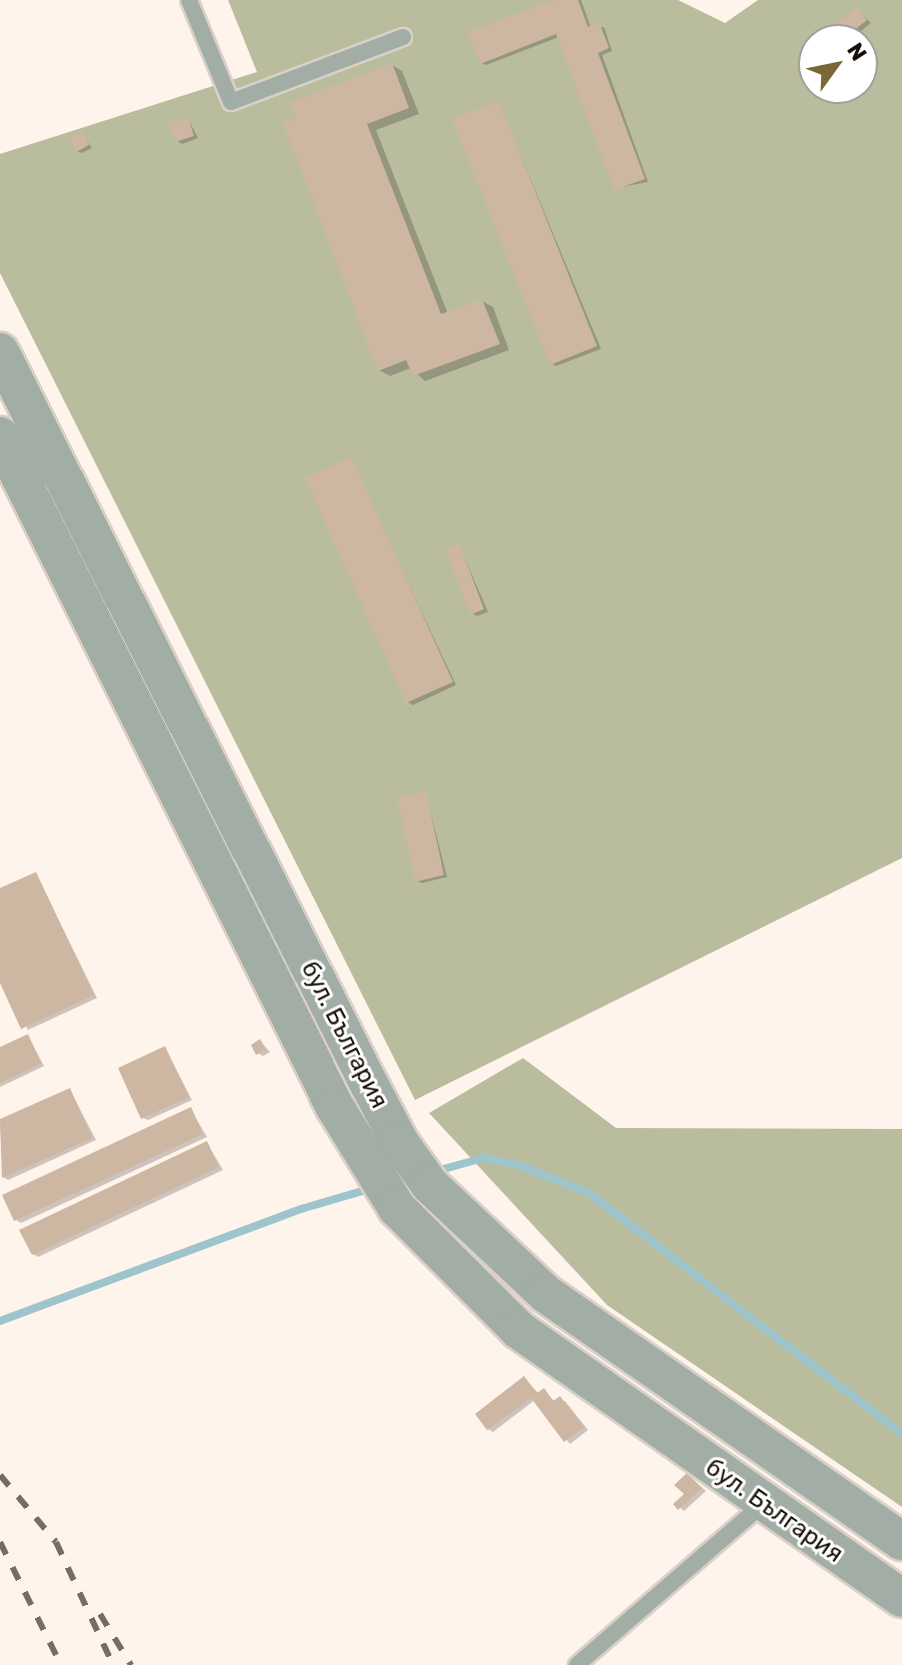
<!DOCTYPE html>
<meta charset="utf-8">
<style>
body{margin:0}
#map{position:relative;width:902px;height:1665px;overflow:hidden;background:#fef4ec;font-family:Rubik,sans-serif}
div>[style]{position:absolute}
.forest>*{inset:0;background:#b9bc9d}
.shadow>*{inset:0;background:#0003}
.stream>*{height:8px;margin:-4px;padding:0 4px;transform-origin:4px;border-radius:4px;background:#9fc5cc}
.building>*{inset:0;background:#cdb7a3}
.roads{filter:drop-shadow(2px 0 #d9d0c8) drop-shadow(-2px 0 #d9d0c8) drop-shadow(0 2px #d9d0c8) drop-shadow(0 -2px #d9d0c8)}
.service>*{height:16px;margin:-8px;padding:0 8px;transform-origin:8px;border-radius:8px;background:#a1ada5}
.tertiary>*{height:38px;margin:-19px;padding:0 19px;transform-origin:19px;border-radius:19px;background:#a1ada5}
.rail>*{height:6px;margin-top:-3px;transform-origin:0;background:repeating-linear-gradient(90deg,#746c65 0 14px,transparent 0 28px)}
span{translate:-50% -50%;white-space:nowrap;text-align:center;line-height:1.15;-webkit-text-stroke:6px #fff;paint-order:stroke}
.street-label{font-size:24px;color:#18100a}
.north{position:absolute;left:798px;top:24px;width:80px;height:80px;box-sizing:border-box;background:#fff;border:2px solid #a39f9d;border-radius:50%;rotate:57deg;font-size:22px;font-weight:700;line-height:32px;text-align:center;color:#18100a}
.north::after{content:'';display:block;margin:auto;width:28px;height:36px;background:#7b6635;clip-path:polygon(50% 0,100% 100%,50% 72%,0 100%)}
</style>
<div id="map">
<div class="forest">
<div style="clip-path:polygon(evenodd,228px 0,678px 0,725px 23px,758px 0,902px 0,902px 858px,415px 1100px,0 273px,0 154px,257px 72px,228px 0,814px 40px,862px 40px,862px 88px,814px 88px,814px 40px)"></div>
<div style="clip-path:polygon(523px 1058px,616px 1128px,902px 1129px,902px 1507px,607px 1305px,429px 1113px)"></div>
</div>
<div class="shadow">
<div style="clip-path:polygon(558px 0,581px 0,591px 28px,604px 27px,612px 51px,602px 55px,648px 182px,616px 188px,559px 37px,486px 65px,481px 63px)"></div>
<div style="clip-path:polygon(857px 9px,871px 23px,850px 40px,820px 40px)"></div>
<div style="clip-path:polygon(392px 65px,402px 71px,419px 114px,376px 130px,448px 314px,482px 301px,493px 307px,509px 350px,425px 381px,411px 368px,390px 376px,379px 370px,286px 124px)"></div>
<div style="clip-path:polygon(499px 103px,601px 349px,556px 366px,551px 363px)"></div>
<div style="clip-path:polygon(188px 119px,198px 138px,182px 144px,177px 141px)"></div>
<div style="clip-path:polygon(82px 134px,92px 148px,82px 153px,77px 151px)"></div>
<div style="clip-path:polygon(350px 460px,456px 685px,413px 705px,408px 702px)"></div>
<div style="clip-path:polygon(459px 545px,488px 612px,477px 616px,472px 613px)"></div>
<div style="clip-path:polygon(426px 794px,447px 877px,422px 883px,417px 881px)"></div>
<div style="clip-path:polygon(36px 874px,97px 998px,28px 1030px,0 978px,0 890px)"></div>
<div style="clip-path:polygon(28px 1036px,44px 1066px,0 1087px,0 1050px)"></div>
<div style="clip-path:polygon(260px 1041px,270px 1052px,263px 1056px,258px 1053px)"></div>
<div style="clip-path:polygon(165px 1048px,192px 1100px,148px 1120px,143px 1118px)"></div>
<div style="clip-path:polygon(70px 1090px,96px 1140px,8px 1180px,3px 1177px,0 1121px)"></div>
<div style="clip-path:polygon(191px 1110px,207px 1137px,21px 1223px,16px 1220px)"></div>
<div style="clip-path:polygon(207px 1143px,223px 1170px,38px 1257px,33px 1254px)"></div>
<div style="clip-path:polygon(525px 1379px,539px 1394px,544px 1390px,555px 1402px,565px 1401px,588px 1430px,570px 1444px,535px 1400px,493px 1432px,488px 1429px)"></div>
<div style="clip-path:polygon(688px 1475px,706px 1491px,684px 1511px,676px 1504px,687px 1494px)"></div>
</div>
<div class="stream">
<div style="left:433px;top:1172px;width:52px;rotate:-15.6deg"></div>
<div style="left:483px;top:1158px;width:37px;rotate:11deg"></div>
<div style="left:519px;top:1165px;width:75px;rotate:21.8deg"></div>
<div style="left:589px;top:1193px;width:395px;rotate:37.6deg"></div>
<div style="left:0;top:1321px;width:321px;rotate:-20.4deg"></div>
<div style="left:301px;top:1209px;width:75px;rotate:-16.3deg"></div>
</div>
<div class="building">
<div style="clip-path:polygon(553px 0,578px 0,588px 27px,599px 22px,609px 48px,598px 53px,645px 179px,614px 190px,556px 34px,480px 64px,468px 32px)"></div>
<div style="clip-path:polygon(857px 7px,867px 20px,842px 40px,817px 40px)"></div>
<div style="clip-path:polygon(392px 63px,409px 108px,367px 124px,441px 314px,482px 299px,500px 344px,413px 376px,406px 360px,378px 371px,283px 123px,296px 118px,290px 102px)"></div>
<div style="clip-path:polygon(499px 101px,597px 346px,550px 365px,452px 119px)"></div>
<div style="clip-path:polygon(188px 117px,194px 136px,175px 142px,168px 123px)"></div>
<div style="clip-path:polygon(82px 131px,89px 145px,76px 152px,69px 138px)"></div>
<div style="clip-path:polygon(351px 457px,453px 682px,406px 703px,305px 478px)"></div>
<div style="clip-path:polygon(459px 543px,484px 609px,470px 615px,445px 549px)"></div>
<div style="clip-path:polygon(426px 791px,444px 875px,415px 882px,397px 798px)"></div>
<div style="clip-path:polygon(36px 872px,94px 995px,21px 1029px,0 983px,0 888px)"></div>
<div style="clip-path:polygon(28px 1034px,41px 1063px,0 1083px,0 1047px)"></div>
<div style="clip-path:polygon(260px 1039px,266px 1049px,256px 1055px,251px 1045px)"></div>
<div style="clip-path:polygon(165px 1046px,189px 1097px,141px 1119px,118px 1068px)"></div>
<div style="clip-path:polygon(70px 1088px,92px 1138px,2px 1178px,0 1119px)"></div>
<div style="clip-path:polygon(191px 1107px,203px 1134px,14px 1221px,2px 1195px)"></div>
<div style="clip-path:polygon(207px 1141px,219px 1167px,32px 1255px,19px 1230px)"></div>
<div style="clip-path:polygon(524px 1376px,537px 1393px,544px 1388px,553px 1401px,560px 1396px,584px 1427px,564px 1442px,531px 1398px,487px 1430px,475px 1414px)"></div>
<div style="clip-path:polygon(687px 1473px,702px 1488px,678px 1510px,673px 1504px,684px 1494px,674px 1485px)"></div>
</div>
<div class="roads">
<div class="service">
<div style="left:189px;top:0;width:110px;rotate:67.6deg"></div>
<div style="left:231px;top:102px;width:184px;rotate:-20.7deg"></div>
<div style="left:577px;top:1665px;width:245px;rotate:-40.9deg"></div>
</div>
<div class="tertiary">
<div style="left:0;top:352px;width:820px;rotate:63.25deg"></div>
<div style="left:369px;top:1084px;width:67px;rotate:62.3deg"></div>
<div style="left:400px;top:1143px;width:52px;rotate:54.5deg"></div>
<div style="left:430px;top:1185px;width:159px;rotate:43.2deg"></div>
<div style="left:546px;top:1294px;width:433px;rotate:34.8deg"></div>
<div style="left:0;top:436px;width:750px;rotate:63.47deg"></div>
<div style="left:335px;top:1107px;width:119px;rotate:58.5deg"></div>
<div style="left:397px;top:1208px;width:173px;rotate:45deg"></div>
<div style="left:519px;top:1330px;width:467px;rotate:35deg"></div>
</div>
</div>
<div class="rail">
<div style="left:0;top:1475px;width:87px;rotate:50.1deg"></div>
<div style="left:56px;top:1542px;width:136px;rotate:65.1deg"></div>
<div style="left:0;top:1542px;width:137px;rotate:63.6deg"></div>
<div style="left:100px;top:1614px;width:60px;rotate:58.7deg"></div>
</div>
<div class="street-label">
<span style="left:344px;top:1035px;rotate:63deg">бул. България</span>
<span style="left:774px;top:1511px;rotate:35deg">бул. България</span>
</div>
<div class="north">N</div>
</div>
